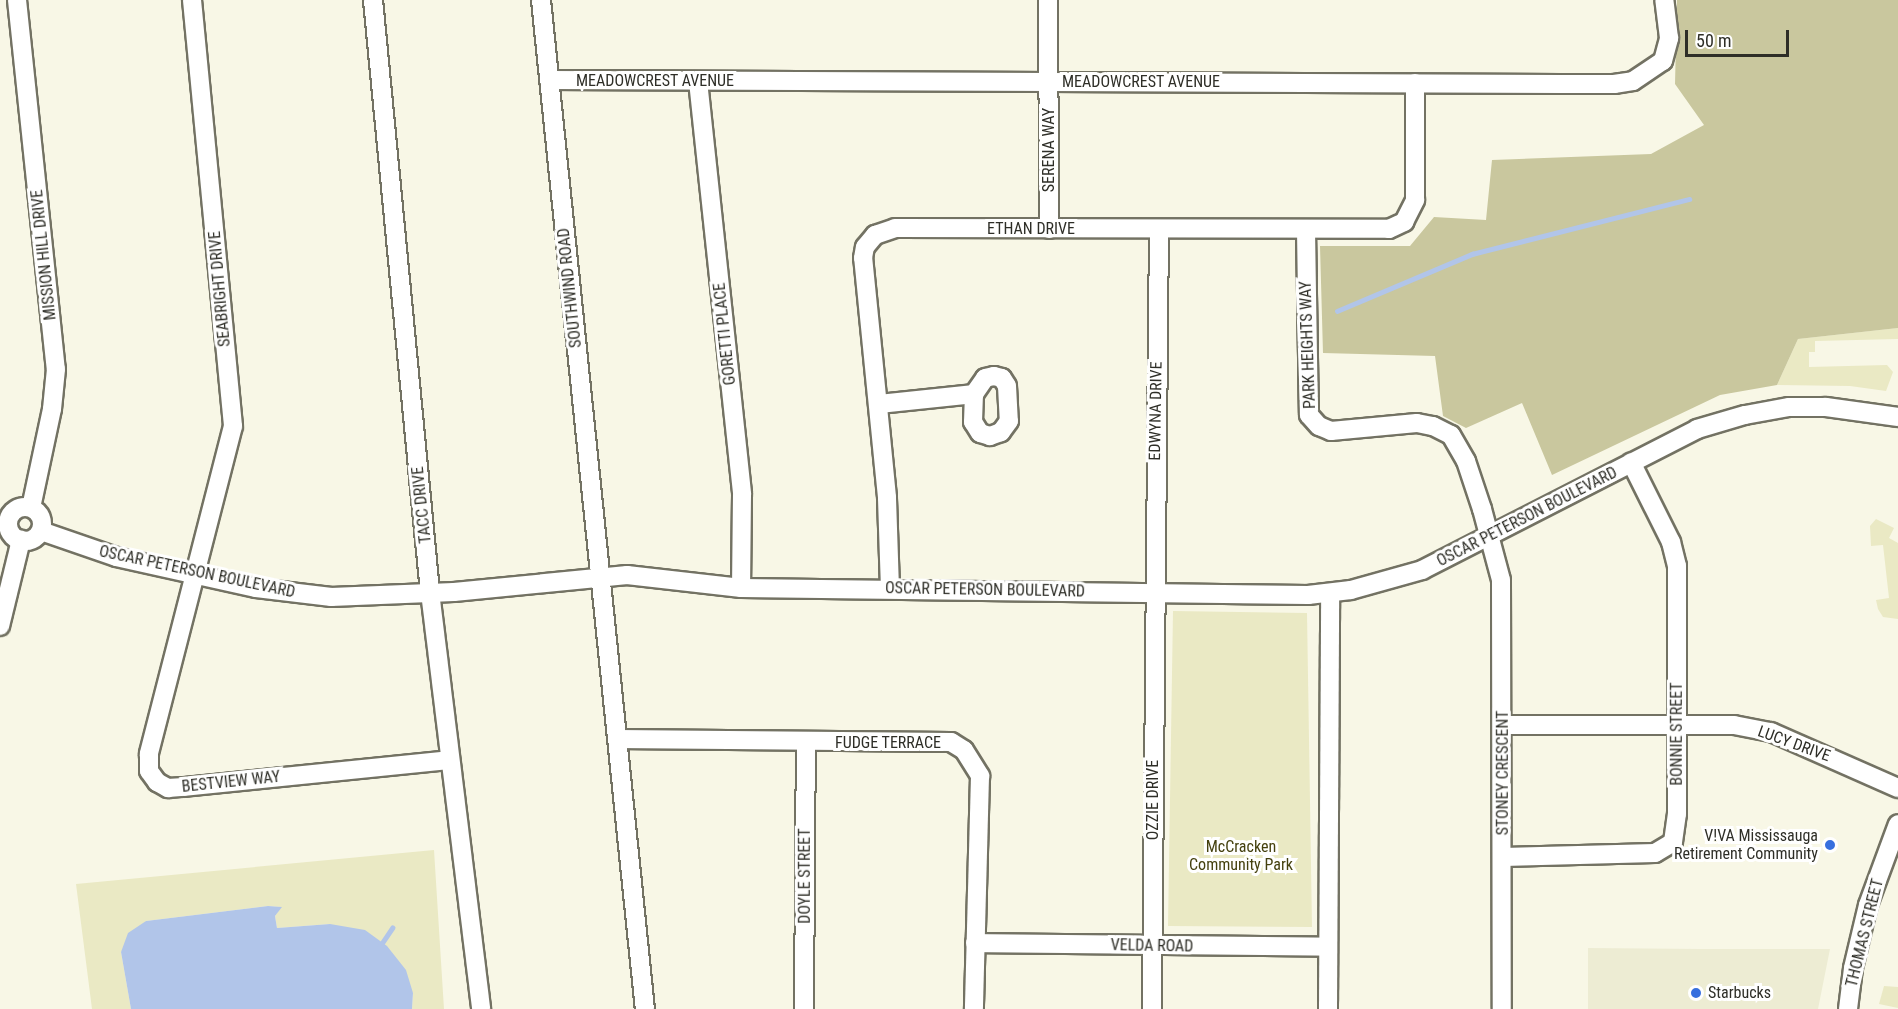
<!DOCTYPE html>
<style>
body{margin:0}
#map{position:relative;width:1898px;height:1009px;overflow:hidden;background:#f8f7e6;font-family:"Roboto Condensed",sans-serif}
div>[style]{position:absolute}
.built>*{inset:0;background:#edecd3}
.green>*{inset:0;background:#eae9c4}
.forest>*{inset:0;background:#c9c79e}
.water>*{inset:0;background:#b1c5e9}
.stream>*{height:4.5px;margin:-2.25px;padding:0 2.25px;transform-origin:2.25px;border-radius:2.25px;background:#b1c5e9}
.roads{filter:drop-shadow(2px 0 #737263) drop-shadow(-2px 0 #737263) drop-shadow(0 2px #737263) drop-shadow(0 -2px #737263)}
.minor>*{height:18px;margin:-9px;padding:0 9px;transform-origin:9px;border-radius:9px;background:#fff}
.minor>.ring{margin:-9px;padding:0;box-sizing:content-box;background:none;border:18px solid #fff;border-radius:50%}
.dots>*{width:16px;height:16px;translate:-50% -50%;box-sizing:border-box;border:3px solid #fff;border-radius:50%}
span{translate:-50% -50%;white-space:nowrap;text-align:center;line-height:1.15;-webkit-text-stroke:6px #fff;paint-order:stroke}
.street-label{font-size:16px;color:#2e2e27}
.poi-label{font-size:16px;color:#2e2e27}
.right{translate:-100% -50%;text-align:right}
.left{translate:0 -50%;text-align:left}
.park-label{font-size:16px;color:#45410f}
.scale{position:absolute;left:1685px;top:30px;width:104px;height:27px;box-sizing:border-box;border:3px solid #2e2e27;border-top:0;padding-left:8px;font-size:18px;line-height:21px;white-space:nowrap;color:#2e2e27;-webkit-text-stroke:4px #fff;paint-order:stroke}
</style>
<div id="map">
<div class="built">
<div style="clip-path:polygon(1588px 948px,1702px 949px,1830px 949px,1818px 1009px,1588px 1009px)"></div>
</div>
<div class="green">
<div style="clip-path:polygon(1898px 328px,1898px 339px,1815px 341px,1815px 352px,1809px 352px,1809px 367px,1887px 365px,1893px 372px,1886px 391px,1850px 386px,1777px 385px,1798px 339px)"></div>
<div style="clip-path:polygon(1876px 519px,1894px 528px,1889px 538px,1898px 543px,1898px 619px,1883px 617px,1878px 609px,1876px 600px,1889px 598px,1883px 545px,1871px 546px,1870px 526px)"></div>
<div style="clip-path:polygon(1173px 611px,1307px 613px,1312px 927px,1168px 926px)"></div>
<div style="clip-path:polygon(434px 850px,444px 1009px,412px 1009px,413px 993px,330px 924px,277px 928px,275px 916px,281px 907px,268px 906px,146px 921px,121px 952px,131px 1009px,92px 1009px,76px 884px)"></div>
<div style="clip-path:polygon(1884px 986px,1898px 987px,1898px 1008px,1879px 1004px)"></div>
</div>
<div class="forest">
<div style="clip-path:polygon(1677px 0,1898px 0,1898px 328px,1798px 339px,1777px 385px,1720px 395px,1552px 475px,1522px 403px,1466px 428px,1443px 416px,1435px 356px,1323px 353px,1320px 246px,1410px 246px,1434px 217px,1486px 220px,1492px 160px,1651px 154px,1704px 125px,1675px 84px)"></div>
</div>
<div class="water">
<div style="clip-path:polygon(268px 906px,282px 907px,275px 916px,277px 928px,330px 924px,365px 930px,387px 946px,406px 970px,413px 993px,412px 1009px,131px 1009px,121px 952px,128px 933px,146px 921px)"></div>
</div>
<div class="stream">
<div style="left:1337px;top:311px;width:147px;rotate:-22.9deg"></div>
<div style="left:1472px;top:254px;width:224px;rotate:-14.2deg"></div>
<div style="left:380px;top:946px;width:22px;rotate:-56deg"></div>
</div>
<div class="roads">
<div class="minor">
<div style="left:17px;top:0;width:371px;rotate:84deg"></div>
<div style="left:56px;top:369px;width:40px;rotate:95.7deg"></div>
<div style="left:52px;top:409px;width:101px;rotate:102deg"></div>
<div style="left:192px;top:0;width:428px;rotate:84.5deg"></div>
<div style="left:233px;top:426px;width:339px;rotate:104.4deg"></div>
<div style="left:149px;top:754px;width:17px;rotate:90deg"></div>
<div style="left:149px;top:771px;width:14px;rotate:54deg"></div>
<div style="left:157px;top:782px;width:13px;rotate:29deg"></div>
<div style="left:168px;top:788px;width:16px;rotate:-4deg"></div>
<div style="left:184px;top:787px;width:267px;rotate:-5.8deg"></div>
<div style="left:373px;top:0;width:595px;rotate:84.5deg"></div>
<div style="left:430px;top:592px;width:420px;rotate:83deg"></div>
<div style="left:541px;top:0;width:1014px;rotate:84.12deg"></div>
<div style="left:1048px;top:0;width:229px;rotate:89.7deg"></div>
<div style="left:549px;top:80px;width:1065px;rotate:0.22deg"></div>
<div style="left:1614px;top:84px;width:19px;rotate:-9deg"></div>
<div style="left:1633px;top:81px;width:36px;rotate:-34deg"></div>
<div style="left:1663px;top:61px;width:24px;rotate:-75deg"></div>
<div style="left:1669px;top:38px;width:38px;rotate:-97deg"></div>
<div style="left:698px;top:81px;width:416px;rotate:83.9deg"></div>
<div style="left:742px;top:495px;width:93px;rotate:90.6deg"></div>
<div style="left:1306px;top:230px;width:185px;rotate:89.1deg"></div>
<div style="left:1309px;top:415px;width:15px;rotate:48deg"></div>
<div style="left:1319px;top:426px;width:13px;rotate:23deg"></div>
<div style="left:1331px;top:431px;width:86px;rotate:-5.3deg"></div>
<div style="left:1417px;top:423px;width:16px;rotate:11deg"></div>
<div style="left:1433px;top:426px;width:20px;rotate:27deg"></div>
<div style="left:1451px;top:435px;width:30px;rotate:60deg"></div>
<div style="left:1466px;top:461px;width:51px;rotate:71.6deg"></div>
<div style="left:1482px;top:509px;width:73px;rotate:75deg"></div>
<div style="left:1501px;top:580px;width:429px;rotate:89.9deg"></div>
<div style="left:879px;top:404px;width:96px;rotate:-6deg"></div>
<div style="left:974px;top:394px;width:19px;rotate:-55deg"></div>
<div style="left:985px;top:378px;width:9px;rotate:-13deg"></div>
<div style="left:994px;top:376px;width:8px;rotate:14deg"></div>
<div style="left:1002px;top:378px;width:9px;rotate:58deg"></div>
<div style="left:1007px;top:386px;width:35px;rotate:87deg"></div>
<div style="left:1009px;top:421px;width:14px;rotate:126deg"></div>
<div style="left:1001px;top:432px;width:12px;rotate:160deg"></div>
<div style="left:990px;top:436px;width:10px;rotate:-163deg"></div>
<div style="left:980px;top:433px;width:13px;rotate:-122deg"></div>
<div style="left:973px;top:422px;width:28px;rotate:-88deg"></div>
<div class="ring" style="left:8px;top:507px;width:16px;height:16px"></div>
<div style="left:41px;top:531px;width:79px;rotate:19.1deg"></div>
<div style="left:116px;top:557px;width:143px;rotate:12.5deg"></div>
<div style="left:256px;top:588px;width:76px;rotate:6.8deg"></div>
<div style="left:331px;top:597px;width:123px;rotate:-2.3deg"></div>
<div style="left:454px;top:592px;width:174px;rotate:-5.6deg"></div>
<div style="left:627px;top:575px;width:115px;rotate:6.5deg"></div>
<div style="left:741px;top:588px;width:567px;rotate:0.71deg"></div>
<div style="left:1308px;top:595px;width:43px;rotate:-6.6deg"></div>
<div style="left:1351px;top:590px;width:74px;rotate:-15.7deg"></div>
<div style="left:1422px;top:570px;width:309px;rotate:-27.1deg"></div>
<div style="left:1697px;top:429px;width:50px;rotate:-16.3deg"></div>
<div style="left:1745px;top:415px;width:45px;rotate:-10.3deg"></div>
<div style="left:1789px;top:407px;width:37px"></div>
<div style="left:1826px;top:407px;width:73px;rotate:7.9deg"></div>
<div style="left:890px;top:589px;width:92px;rotate:-91.9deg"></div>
<div style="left:887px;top:497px;width:240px;rotate:-95.7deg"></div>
<div style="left:863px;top:258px;width:11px;rotate:-80deg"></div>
<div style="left:865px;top:247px;width:16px;rotate:-50deg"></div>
<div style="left:875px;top:235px;width:21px;rotate:-19deg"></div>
<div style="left:895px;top:228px;width:494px;rotate:0.1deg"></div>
<div style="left:1389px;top:229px;width:17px;rotate:-25deg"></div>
<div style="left:1404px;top:222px;width:25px;rotate:-63deg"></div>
<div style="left:1415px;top:200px;width:117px;rotate:-90deg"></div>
<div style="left:0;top:626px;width:89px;rotate:-76.3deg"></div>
<div style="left:1503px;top:725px;width:231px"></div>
<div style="left:1734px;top:725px;width:38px;rotate:11deg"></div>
<div style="left:1771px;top:732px;width:139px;rotate:23.8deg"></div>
<div style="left:617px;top:739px;width:334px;rotate:0.5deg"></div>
<div style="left:951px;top:742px;width:15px;rotate:32deg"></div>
<div style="left:964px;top:750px;width:31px;rotate:58deg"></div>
<div style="left:980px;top:776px;width:233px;rotate:91.5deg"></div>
<div style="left:1503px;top:857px;width:152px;rotate:-1.5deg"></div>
<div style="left:1655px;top:853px;width:21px;rotate:-31deg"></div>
<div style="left:1673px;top:842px;width:28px;rotate:-82deg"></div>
<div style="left:1677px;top:814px;width:248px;rotate:-90deg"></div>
<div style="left:1677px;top:566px;width:25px;rotate:-104deg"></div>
<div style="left:1671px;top:542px;width:89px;rotate:-116.6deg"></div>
<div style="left:975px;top:943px;width:353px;rotate:0.6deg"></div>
<div style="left:804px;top:1009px;width:266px;rotate:-89.6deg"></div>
<div style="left:1152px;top:1009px;width:779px;rotate:-89.49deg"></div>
<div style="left:1328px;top:1009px;width:416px;rotate:-89.7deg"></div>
<div style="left:1848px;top:1009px;width:41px;rotate:-83deg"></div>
<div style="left:1853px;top:968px;width:65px;rotate:-76.6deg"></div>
<div style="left:1868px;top:905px;width:86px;rotate:-69.7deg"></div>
</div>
</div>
<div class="dots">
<div style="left:1830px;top:845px;background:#376fde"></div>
<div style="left:1696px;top:993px;background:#376fde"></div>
</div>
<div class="street-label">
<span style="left:655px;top:81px">MEADOWCREST AVENUE</span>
<span style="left:1141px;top:82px">MEADOWCREST AVENUE</span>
<span style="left:1049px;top:150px;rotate:-90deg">SERENA WAY</span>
<span style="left:1031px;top:229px">ETHAN DRIVE</span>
<span style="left:44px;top:255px;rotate:-96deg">MISSION HILL DRIVE</span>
<span style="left:570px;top:288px;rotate:-96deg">SOUTHWIND ROAD</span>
<span style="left:220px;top:289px;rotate:-95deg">SEABRIGHT DRIVE</span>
<span style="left:725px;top:334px;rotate:-96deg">GORETTI PLACE</span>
<span style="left:1308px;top:345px;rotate:-92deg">PARK HEIGHTS WAY</span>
<span style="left:1156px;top:411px;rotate:-89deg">EDWYNA DRIVE</span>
<span style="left:422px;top:505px;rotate:-96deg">TACC DRIVE</span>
<span style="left:1527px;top:517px;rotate:-27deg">OSCAR PETERSON BOULEVARD</span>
<span style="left:197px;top:572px;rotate:12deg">OSCAR PETERSON BOULEVARD</span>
<span style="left:985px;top:590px;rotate:1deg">OSCAR PETERSON BOULEVARD</span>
<span style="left:1677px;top:734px;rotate:-90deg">BONNIE STREET</span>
<span style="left:888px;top:743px">FUDGE TERRACE</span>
<span style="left:1794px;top:744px;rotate:20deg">LUCY DRIVE</span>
<span style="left:1503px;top:773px;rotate:-90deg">STONEY CRESCENT</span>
<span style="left:231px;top:782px;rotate:-6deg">BESTVIEW WAY</span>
<span style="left:1153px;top:800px;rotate:-90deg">OZZIE DRIVE</span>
<span style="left:805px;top:876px;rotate:-90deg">DOYLE STREET</span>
<span style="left:1865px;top:933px;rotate:-76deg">THOMAS STREET</span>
<span style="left:1152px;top:946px;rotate:1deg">VELDA ROAD</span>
</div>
<div class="poi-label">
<span class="right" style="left:1818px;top:845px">V!VA Mississauga<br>Retirement Community</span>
<span class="left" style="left:1708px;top:993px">Starbucks</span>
</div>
<div class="park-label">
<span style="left:1241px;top:856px">McCracken<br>Community Park</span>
</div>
<div class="scale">50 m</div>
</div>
